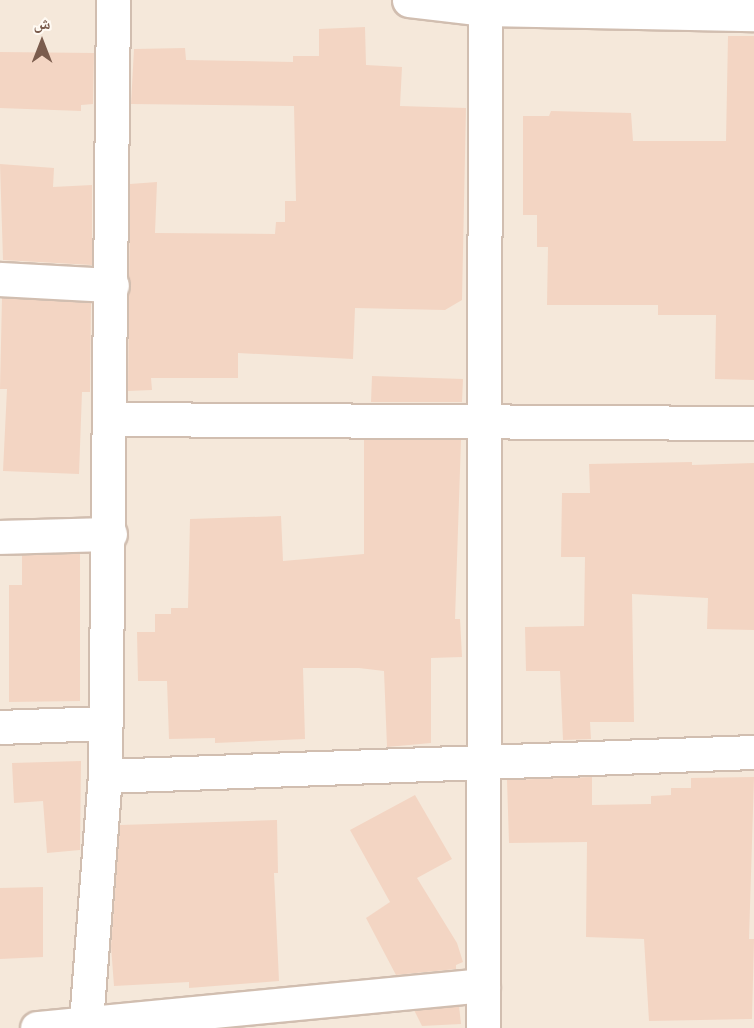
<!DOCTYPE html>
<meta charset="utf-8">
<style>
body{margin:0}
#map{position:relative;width:754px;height:1028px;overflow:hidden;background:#fdf6ec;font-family:Arial,"Noto Naskh Arabic",sans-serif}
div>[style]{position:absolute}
.residential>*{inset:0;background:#f5e8da}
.building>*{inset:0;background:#f3d5c3}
.roads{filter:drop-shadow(2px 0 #d1beb0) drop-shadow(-2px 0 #d1beb0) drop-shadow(0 2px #d1beb0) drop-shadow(0 -2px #d1beb0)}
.street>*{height:33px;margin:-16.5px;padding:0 16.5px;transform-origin:16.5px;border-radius:16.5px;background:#fff}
span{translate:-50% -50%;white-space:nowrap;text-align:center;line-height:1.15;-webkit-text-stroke:5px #fffaf3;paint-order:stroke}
.north{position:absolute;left:12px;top:12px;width:60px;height:60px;-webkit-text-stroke:4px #fffaf3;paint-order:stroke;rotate:0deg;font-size:16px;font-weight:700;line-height:24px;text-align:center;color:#7a5c4d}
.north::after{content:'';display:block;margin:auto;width:21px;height:27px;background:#7a5c4d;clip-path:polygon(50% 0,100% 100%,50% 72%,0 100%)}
</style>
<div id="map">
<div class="residential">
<div style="clip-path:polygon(0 0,754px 0,754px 1028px,0 1028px)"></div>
</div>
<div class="building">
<div style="clip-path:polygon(365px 27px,366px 65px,402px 67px,400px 106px,466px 108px,462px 300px,445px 310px,355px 308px,353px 359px,238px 353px,238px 378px,151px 378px,152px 390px,128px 391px,130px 184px,157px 182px,155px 233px,275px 234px,276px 222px,285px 222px,285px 201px,296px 201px,294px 106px,131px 104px,134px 49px,185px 48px,186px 60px,293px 62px,293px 56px,319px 56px,319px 29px)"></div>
<div style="clip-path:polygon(728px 36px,754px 36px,754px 380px,715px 379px,716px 315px,658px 315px,658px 305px,547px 305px,548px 247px,537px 247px,537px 215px,523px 215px,523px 116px,549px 116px,551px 111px,631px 113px,633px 141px,726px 141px)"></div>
<div style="clip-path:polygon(0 52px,94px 53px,93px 104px,81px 105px,81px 111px,0 108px)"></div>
<div style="clip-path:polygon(0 164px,54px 168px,53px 187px,92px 185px,92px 265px,3px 260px)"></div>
<div style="clip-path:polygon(2px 298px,91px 303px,90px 392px,82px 392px,79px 474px,3px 471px,7px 389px,0 389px)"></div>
<div style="clip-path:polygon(372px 376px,463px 379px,462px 402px,371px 402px)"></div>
<div style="clip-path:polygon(364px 440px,461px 440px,455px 619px,460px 619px,462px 657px,431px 658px,431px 743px,387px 747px,384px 671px,359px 668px,303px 668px,305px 739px,215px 743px,215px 738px,169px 739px,167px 681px,138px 681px,137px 632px,155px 632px,155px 614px,171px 614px,171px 608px,188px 608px,190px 519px,281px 516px,283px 561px,364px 554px)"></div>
<div style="clip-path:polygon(692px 462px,692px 465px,754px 463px,754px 630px,707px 629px,708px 598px,632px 594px,634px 722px,590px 722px,591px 739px,563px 740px,560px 671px,526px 671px,525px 627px,584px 626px,585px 557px,561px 557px,562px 493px,590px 493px,589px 464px)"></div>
<div style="clip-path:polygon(71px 554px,80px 554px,80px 701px,9px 702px,9px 585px,22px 585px,22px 555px)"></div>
<div style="clip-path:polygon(81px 761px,80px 850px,47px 853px,43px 801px,14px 803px,12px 763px)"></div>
<div style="clip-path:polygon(592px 777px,592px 805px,651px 804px,651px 796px,671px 795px,671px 788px,691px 788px,691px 778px,754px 777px,749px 939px,754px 939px,752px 1019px,649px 1021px,644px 939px,586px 937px,587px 842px,509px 843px,507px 780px)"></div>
<div style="clip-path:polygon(415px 795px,452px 859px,417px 878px,457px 943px,463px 962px,456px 965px,456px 969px,396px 975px,366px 918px,390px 902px,350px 830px)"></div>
<div style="clip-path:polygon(277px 820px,278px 873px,274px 873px,279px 981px,189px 988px,189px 982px,114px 986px,111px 946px,120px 825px)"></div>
<div style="clip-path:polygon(43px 887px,43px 957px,0 959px,0 888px)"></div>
<div style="clip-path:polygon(459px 1006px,461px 1024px,422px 1026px,414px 1010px)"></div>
</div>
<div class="roads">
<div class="street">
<div style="left:409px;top:0;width:77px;rotate:6.8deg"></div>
<div style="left:485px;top:9px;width:269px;rotate:1.1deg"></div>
<div style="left:0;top:279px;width:112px;rotate:3.1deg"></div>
<div style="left:110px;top:419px;width:644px;rotate:0.36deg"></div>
<div style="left:0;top:537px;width:110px;rotate:-1.6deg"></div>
<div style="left:0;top:727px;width:105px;rotate:-2.2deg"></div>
<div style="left:105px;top:776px;width:649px;rotate:-2.12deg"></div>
<div style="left:86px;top:1022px;width:247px;rotate:-85.6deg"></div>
<div style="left:105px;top:776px;width:776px;rotate:-89.41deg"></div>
<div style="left:37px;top:1028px;width:448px;rotate:-5.5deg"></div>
<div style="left:483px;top:1028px;width:1019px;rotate:-89.89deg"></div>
</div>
</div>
<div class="north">ش</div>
</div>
